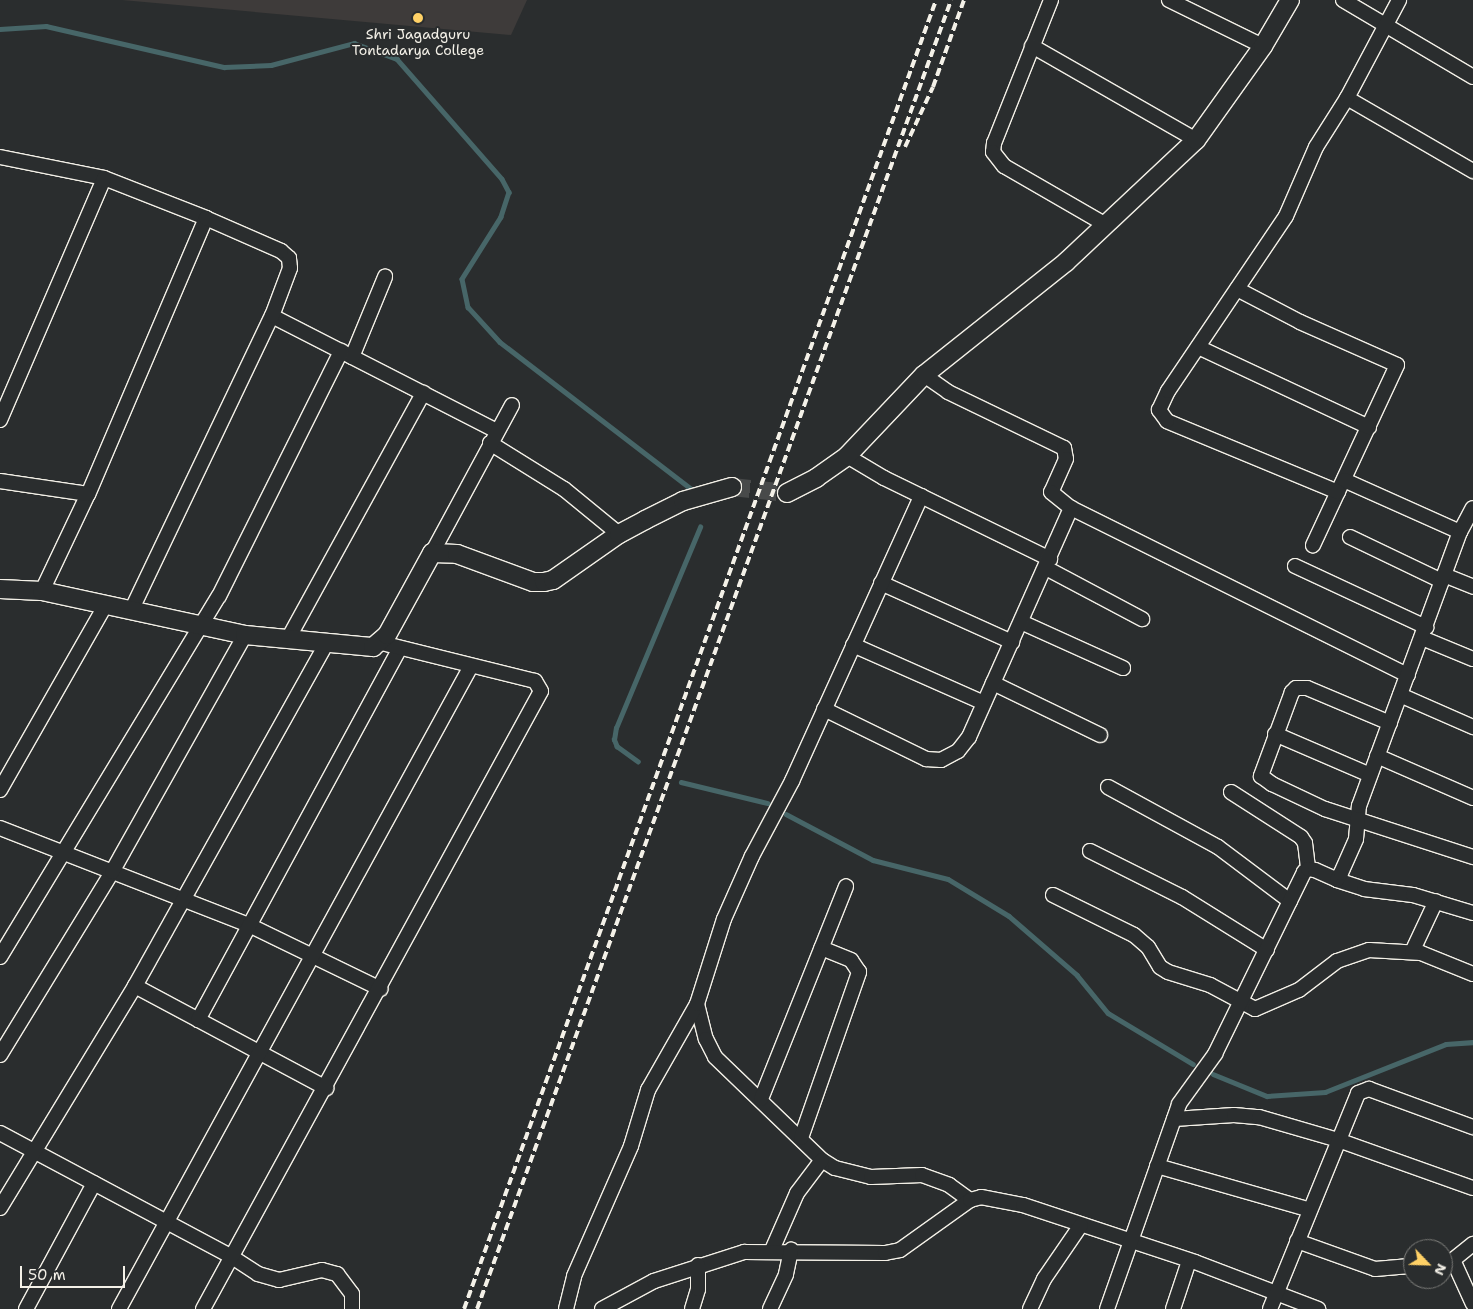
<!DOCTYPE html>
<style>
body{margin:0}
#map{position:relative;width:1473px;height:1309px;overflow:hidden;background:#2a2d2e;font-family:"Shantell Sans",sans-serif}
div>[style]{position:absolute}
.built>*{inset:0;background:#3e3b3a}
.stream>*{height:4.5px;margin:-2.25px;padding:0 2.25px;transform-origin:2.25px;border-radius:2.25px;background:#476668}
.tertiary-tunnel>*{height:18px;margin-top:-9px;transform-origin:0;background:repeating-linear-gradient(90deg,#484a4a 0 18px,transparent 0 27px)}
.roads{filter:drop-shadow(1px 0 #f4f1e8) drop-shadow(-1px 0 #f4f1e8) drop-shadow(0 1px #f4f1e8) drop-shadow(0 -1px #f4f1e8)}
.minor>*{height:14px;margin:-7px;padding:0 7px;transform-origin:7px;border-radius:7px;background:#2a2d2e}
.tertiary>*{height:18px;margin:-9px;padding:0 9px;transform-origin:9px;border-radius:9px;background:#2a2d2e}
.rail>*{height:4px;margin-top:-2px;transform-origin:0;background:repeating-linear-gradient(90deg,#f4f1e8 0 8px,transparent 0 12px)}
.dots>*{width:14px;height:14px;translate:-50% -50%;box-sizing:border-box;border:2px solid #2a2d2e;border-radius:50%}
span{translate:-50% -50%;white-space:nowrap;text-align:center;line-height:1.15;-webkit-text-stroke:4px #2a2d2e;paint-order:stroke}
.poi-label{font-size:14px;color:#f4f1e8}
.north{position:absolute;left:1403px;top:1239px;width:50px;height:50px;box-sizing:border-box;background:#2a2d2e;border:1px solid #7b7b78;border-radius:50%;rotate:114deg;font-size:14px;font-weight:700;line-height:20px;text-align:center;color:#f4f1e8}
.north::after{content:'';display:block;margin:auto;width:18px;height:22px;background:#ffd166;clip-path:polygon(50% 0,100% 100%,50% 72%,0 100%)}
.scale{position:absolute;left:20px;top:1266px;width:105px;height:22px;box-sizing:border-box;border:2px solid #f4f1e8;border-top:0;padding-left:6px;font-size:15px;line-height:18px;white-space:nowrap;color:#f4f1e8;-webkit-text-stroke:4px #2a2d2e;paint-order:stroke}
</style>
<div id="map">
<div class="built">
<div style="clip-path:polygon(122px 0,527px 0,511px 35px)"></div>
</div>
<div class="stream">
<div style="left:0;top:29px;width:46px;rotate:-3.7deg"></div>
<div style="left:46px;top:26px;width:183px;rotate:13deg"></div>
<div style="left:224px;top:67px;width:47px;rotate:-2.4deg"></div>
<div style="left:271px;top:65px;width:86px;rotate:-14.8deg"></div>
<div style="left:354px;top:43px;width:46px;rotate:20.4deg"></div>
<div style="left:397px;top:59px;width:159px;rotate:48.8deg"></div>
<div style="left:502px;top:179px;width:15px;rotate:62deg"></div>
<div style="left:509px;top:192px;width:26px;rotate:108deg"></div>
<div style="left:501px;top:217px;width:73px;rotate:122.2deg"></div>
<div style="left:462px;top:279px;width:29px;rotate:78deg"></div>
<div style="left:468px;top:307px;width:47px;rotate:47.6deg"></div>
<div style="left:500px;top:342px;width:243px;rotate:37.5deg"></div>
<div style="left:638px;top:762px;width:26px;rotate:-144deg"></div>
<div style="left:617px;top:747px;width:8px;rotate:-113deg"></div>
<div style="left:614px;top:740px;width:12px;rotate:-81deg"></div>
<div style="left:616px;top:728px;width:218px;rotate:-67.3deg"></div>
<div style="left:681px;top:782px;width:89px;rotate:13.7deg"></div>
<div style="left:786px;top:814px;width:98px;rotate:27.9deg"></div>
<div style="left:873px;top:860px;width:77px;rotate:14.2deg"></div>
<div style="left:948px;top:879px;width:71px;rotate:31.2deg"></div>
<div style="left:1009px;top:916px;width:90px;rotate:40.9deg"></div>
<div style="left:1077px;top:975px;width:49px;rotate:50.8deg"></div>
<div style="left:1108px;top:1013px;width:99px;rotate:31deg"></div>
<div style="left:1213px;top:1074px;width:58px;rotate:22.2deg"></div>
<div style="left:1267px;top:1096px;width:58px;rotate:-3.9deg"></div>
<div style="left:1325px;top:1092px;width:130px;rotate:-21.6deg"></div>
<div style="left:1446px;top:1044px;width:27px;rotate:-4deg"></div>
</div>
<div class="tertiary-tunnel">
<div style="left:732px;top:487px;width:55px;rotate:6.2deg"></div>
</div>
<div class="roads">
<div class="minor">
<div style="left:1051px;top:0;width:154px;rotate:111.7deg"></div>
<div style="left:994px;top:143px;width:9px;rotate:96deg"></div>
<div style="left:993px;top:152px;width:18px;rotate:52deg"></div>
<div style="left:1004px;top:166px;width:118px;rotate:30deg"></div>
<div style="left:1169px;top:0;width:105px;rotate:26.1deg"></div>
<div style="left:1343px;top:0;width:151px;rotate:30.6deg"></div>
<div style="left:1032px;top:46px;width:189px;rotate:29.8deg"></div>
<div style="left:1347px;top:98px;width:146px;rotate:30.1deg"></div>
<div style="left:0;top:157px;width:106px;rotate:11.4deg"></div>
<div style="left:104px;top:178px;width:110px;rotate:21.4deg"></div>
<div style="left:206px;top:218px;width:300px;rotate:113.1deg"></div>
<div style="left:88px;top:494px;width:107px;rotate:115.4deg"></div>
<div style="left:1237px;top:289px;width:71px;rotate:27.6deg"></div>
<div style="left:1300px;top:322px;width:106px;rotate:23.9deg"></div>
<div style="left:1397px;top:365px;width:199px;rotate:115deg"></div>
<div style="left:272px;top:316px;width:253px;rotate:27.1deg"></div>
<div style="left:1198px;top:347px;width:189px;rotate:25.1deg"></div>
<div style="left:352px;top:357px;width:87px;rotate:-67.6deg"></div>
<div style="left:924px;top:375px;width:29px;rotate:35deg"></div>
<div style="left:948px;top:392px;width:129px;rotate:25.8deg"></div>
<div style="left:1064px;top:448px;width:11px;rotate:80deg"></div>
<div style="left:1066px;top:459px;width:36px;rotate:114deg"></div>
<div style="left:1051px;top:492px;width:26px;rotate:39deg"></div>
<div style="left:1071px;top:508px;width:376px;rotate:26.4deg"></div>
<div style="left:0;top:420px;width:263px;rotate:-66.7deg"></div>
<div style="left:490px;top:443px;width:87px;rotate:31.9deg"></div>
<div style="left:564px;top:489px;width:71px;rotate:39.3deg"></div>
<div style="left:847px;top:456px;width:43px;rotate:30.7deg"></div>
<div style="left:884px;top:478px;width:185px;rotate:26deg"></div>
<div style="left:1344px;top:480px;width:127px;rotate:24.1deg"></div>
<div style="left:0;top:481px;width:89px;rotate:8.4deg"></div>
<div style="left:1338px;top:492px;width:185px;rotate:-157.5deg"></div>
<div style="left:1167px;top:421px;width:14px;rotate:-126deg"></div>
<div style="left:1159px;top:410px;width:21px;rotate:-65deg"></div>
<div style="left:1168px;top:391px;width:211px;rotate:-56deg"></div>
<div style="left:1286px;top:216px;width:75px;rotate:-66.5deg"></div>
<div style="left:1316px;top:147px;width:58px;rotate:-57.7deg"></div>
<div style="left:1347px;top:98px;width:111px;rotate:-62deg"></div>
<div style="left:1350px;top:537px;width:102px;rotate:25.6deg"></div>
<div style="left:432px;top:553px;width:168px;rotate:-61.6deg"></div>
<div style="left:1295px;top:566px;width:145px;rotate:25deg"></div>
<div style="left:1046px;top:568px;width:109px;rotate:28deg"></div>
<div style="left:1444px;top:575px;width:31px;rotate:22deg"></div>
<div style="left:881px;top:583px;width:144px;rotate:24.2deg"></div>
<div style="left:131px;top:611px;width:327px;rotate:-64.5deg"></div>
<div style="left:272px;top:316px;width:51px;rotate:-69.4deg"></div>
<div style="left:290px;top:268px;width:10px;rotate:-96deg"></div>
<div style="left:289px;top:258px;width:11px;rotate:-139deg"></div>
<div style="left:281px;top:251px;width:82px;rotate:-156.3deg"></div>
<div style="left:1021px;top:622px;width:112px;rotate:24.3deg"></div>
<div style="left:1422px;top:638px;width:55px;rotate:22.4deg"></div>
<div style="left:288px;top:639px;width:281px;rotate:-61.2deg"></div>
<div style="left:853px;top:645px;width:143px;rotate:23.9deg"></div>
<div style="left:993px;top:683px;width:119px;rotate:25.9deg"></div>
<div style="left:1400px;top:695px;width:80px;rotate:23.7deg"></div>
<div style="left:824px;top:709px;width:114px;rotate:26.1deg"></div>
<div style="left:926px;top:759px;width:15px;rotate:4deg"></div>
<div style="left:941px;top:760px;width:19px;rotate:-28deg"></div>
<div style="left:958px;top:751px;width:18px;rotate:-52deg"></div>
<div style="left:969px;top:737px;width:251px;rotate:-66deg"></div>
<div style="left:1390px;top:723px;width:90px;rotate:-157.1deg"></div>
<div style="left:1307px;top:688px;width:11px;rotate:180deg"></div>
<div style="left:1296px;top:688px;width:6px;rotate:135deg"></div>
<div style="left:1292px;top:692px;width:90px;rotate:110.3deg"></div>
<div style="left:1261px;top:776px;width:14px;rotate:36deg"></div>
<div style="left:1272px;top:784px;width:59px;rotate:25.3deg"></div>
<div style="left:1325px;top:809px;width:156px;rotate:18deg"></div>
<div style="left:1275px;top:734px;width:103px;rotate:23.3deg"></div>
<div style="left:1377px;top:756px;width:105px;rotate:23.6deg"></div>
<div style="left:1108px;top:787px;width:125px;rotate:28.6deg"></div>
<div style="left:1218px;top:847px;width:90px;rotate:36.9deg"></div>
<div style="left:0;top:790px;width:212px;rotate:-60.3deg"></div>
<div style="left:1231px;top:792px;width:83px;rotate:32.7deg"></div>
<div style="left:1301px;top:837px;width:7px;rotate:56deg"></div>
<div style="left:1305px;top:843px;width:26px;rotate:83deg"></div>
<div style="left:0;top:828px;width:269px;rotate:21.3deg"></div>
<div style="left:251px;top:926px;width:144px;rotate:25.9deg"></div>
<div style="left:1090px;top:851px;width:103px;rotate:26.6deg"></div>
<div style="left:1182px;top:897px;width:100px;rotate:31.9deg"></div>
<div style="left:1337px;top:880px;width:28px;rotate:18deg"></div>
<div style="left:1364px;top:889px;width:49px;rotate:7deg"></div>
<div style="left:1413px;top:895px;width:63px;rotate:16.7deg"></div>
<div style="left:1053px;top:895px;width:90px;rotate:26.3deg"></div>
<div style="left:1134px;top:935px;width:18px;rotate:41deg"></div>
<div style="left:1148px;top:947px;width:23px;rotate:59deg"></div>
<div style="left:1160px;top:967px;width:9px;rotate:32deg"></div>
<div style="left:1168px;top:972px;width:44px;rotate:17.2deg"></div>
<div style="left:1210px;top:985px;width:51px;rotate:28.1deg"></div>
<div style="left:1255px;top:1009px;width:48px;rotate:-23.4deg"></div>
<div style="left:1299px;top:990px;width:48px;rotate:-37.3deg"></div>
<div style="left:1337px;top:961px;width:34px;rotate:-19deg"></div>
<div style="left:1369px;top:950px;width:52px;rotate:3.3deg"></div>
<div style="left:1421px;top:953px;width:56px;rotate:22deg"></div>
<div style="left:1412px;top:952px;width:56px;rotate:-64.8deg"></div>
<div style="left:0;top:957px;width:422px;rotate:-58.8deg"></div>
<div style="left:219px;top:596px;width:274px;rotate:-63.5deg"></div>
<div style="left:135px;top:986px;width:217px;rotate:28.1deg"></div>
<div style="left:697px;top:1004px;width:36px;rotate:76deg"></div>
<div style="left:706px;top:1039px;width:20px;rotate:63deg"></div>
<div style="left:715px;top:1057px;width:149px;rotate:43.9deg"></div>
<div style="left:822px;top:1160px;width:15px;rotate:32deg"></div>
<div style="left:835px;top:1168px;width:37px;rotate:14deg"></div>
<div style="left:871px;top:1177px;width:51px;rotate:-2.2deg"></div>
<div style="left:922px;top:1175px;width:29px;rotate:20deg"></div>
<div style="left:949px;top:1185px;width:26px;rotate:36deg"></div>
<div style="left:198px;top:1020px;width:423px;rotate:-61.5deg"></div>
<div style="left:0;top:1055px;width:215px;rotate:-58.5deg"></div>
<div style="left:112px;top:872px;width:272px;rotate:-60.7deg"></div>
<div style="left:761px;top:1099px;width:229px;rotate:-68.2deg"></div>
<div style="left:1174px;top:1119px;width:60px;rotate:-3.8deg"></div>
<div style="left:1234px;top:1115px;width:25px;rotate:5deg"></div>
<div style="left:1259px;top:1117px;width:82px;rotate:16.2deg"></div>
<div style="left:1338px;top:1140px;width:143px;rotate:19.6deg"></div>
<div style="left:0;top:1133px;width:263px;rotate:28.1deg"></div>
<div style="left:232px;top:1257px;width:31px;rotate:33deg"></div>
<div style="left:258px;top:1274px;width:22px;rotate:16deg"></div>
<div style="left:279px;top:1280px;width:44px;rotate:-13.1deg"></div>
<div style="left:322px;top:1270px;width:16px;rotate:15deg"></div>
<div style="left:337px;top:1274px;width:25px;rotate:53deg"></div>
<div style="left:352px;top:1294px;width:15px;rotate:90deg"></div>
<div style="left:801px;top:1138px;width:176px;rotate:-70.7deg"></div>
<div style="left:859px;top:972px;width:14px;rotate:-124deg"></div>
<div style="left:851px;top:960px;width:32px;rotate:-158deg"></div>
<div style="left:1157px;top:1166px;width:159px;rotate:16deg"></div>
<div style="left:0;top:1208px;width:260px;rotate:-58.7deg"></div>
<div style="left:135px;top:986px;width:392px;rotate:-60.8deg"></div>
<div style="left:1297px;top:1241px;width:83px;rotate:19.7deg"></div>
<div style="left:1375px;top:1269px;width:38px;rotate:-5deg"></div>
<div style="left:772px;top:1250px;width:62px;rotate:-66.3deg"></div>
<div style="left:797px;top:1193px;width:41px;rotate:-52.9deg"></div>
<div style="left:1453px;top:1260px;width:48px;rotate:65.6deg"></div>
<div style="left:1443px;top:1263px;width:10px;rotate:-17deg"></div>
<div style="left:1453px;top:1260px;width:26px;rotate:-39deg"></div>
<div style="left:26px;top:1309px;width:143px;rotate:-61.6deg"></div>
<div style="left:119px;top:1309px;width:733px;rotate:-61.3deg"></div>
<div style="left:203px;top:1309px;width:704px;rotate:-61.32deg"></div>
<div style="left:541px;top:691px;width:12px;rotate:-121deg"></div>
<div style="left:535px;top:681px;width:159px;rotate:-166.1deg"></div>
<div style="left:566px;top:1309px;width:34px;rotate:-76deg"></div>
<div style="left:574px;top:1276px;width:142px;rotate:-66.3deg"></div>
<div style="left:631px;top:1146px;width:59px;rotate:-73.1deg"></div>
<div style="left:648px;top:1090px;width:99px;rotate:-60.3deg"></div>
<div style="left:697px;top:1004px;width:89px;rotate:-72.4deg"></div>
<div style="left:724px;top:919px;width:69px;rotate:-66deg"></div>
<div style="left:752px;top:856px;width:85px;rotate:-61.9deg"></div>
<div style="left:792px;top:781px;width:313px;rotate:-65.6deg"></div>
<div style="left:602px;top:1309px;width:59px;rotate:-28.3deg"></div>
<div style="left:654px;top:1281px;width:95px;rotate:-17.9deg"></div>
<div style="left:744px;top:1252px;width:141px;rotate:0.4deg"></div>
<div style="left:885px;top:1253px;width:15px;rotate:-11deg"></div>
<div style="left:900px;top:1250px;width:86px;rotate:-35.5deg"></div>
<div style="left:970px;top:1200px;width:11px;rotate:-15deg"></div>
<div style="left:981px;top:1197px;width:43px;rotate:10.8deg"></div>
<div style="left:1023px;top:1205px;width:181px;rotate:18.3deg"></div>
<div style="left:1195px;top:1262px;width:132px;rotate:20.9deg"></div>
<div style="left:692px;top:1309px;width:21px;rotate:-73deg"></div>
<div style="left:698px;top:1289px;width:24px;rotate:-90deg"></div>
<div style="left:770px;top:1309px;width:38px;rotate:-65deg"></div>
<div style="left:786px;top:1274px;width:25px;rotate:-78deg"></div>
<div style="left:1030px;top:1309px;width:33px;rotate:-65deg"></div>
<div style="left:1044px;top:1279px;width:65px;rotate:-55.6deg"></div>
<div style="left:1107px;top:1309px;width:217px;rotate:-70.6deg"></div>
<div style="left:1179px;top:1104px;width:62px;rotate:-54.2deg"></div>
<div style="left:1215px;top:1054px;width:203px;rotate:-63.9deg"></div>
<div style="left:1304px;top:872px;width:5px;rotate:-37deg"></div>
<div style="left:1308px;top:869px;width:7px;rotate:8deg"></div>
<div style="left:1315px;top:870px;width:24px;rotate:24deg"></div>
<div style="left:1337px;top:880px;width:8px;rotate:-60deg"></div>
<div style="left:1341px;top:873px;width:37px;rotate:-66deg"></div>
<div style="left:1356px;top:839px;width:33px;rotate:-85deg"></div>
<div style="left:1359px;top:806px;width:292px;rotate:-69.8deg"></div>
<div style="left:1460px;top:532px;width:27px;rotate:-62deg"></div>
<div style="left:1173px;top:1309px;width:51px;rotate:-71.6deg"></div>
<div style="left:1270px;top:1309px;width:233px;rotate:-67.8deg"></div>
<div style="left:1358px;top:1093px;width:12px;rotate:-20deg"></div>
<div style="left:1369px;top:1089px;width:111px;rotate:20.1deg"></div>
</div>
<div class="tertiary">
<div style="left:787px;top:493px;width:33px;rotate:-27deg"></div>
<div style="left:816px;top:478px;width:38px;rotate:-35deg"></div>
<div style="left:847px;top:456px;width:112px;rotate:-46.5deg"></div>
<div style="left:924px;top:375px;width:181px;rotate:-38.5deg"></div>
<div style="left:1066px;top:262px;width:178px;rotate:-43.2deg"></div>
<div style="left:1196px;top:140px;width:115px;rotate:-54.5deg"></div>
<div style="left:1263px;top:46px;width:53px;rotate:-59.6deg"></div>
<div style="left:0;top:589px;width:42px;rotate:2.7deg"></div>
<div style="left:42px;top:591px;width:208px;rotate:12.2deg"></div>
<div style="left:245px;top:635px;width:129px;rotate:5.4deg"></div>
<div style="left:373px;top:647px;width:18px;rotate:-41deg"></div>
<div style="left:387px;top:635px;width:94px;rotate:-61.2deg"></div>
<div style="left:432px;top:553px;width:25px;rotate:2deg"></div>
<div style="left:457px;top:554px;width:81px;rotate:20.2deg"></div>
<div style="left:533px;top:582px;width:11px"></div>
<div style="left:544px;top:582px;width:9px;rotate:-13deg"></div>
<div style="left:553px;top:580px;width:80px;rotate:-34.9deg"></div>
<div style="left:619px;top:534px;width:30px;rotate:-28deg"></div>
<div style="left:645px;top:520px;width:42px;rotate:-26.6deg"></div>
<div style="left:683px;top:501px;width:51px;rotate:-15.9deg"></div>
</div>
</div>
<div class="rail">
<div style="left:905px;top:147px;width:66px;rotate:-65deg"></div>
<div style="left:933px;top:87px;width:92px;rotate:-70.4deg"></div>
<div style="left:464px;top:1309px;width:1391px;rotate:-70.17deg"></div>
<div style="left:477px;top:1309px;width:1392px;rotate:-70.09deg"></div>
</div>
<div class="dots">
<div style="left:418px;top:18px;background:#ffd166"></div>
</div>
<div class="poi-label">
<span style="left:418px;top:42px">Shri Jagadguru<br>Tontadarya College</span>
</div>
<div class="north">N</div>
<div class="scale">50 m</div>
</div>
